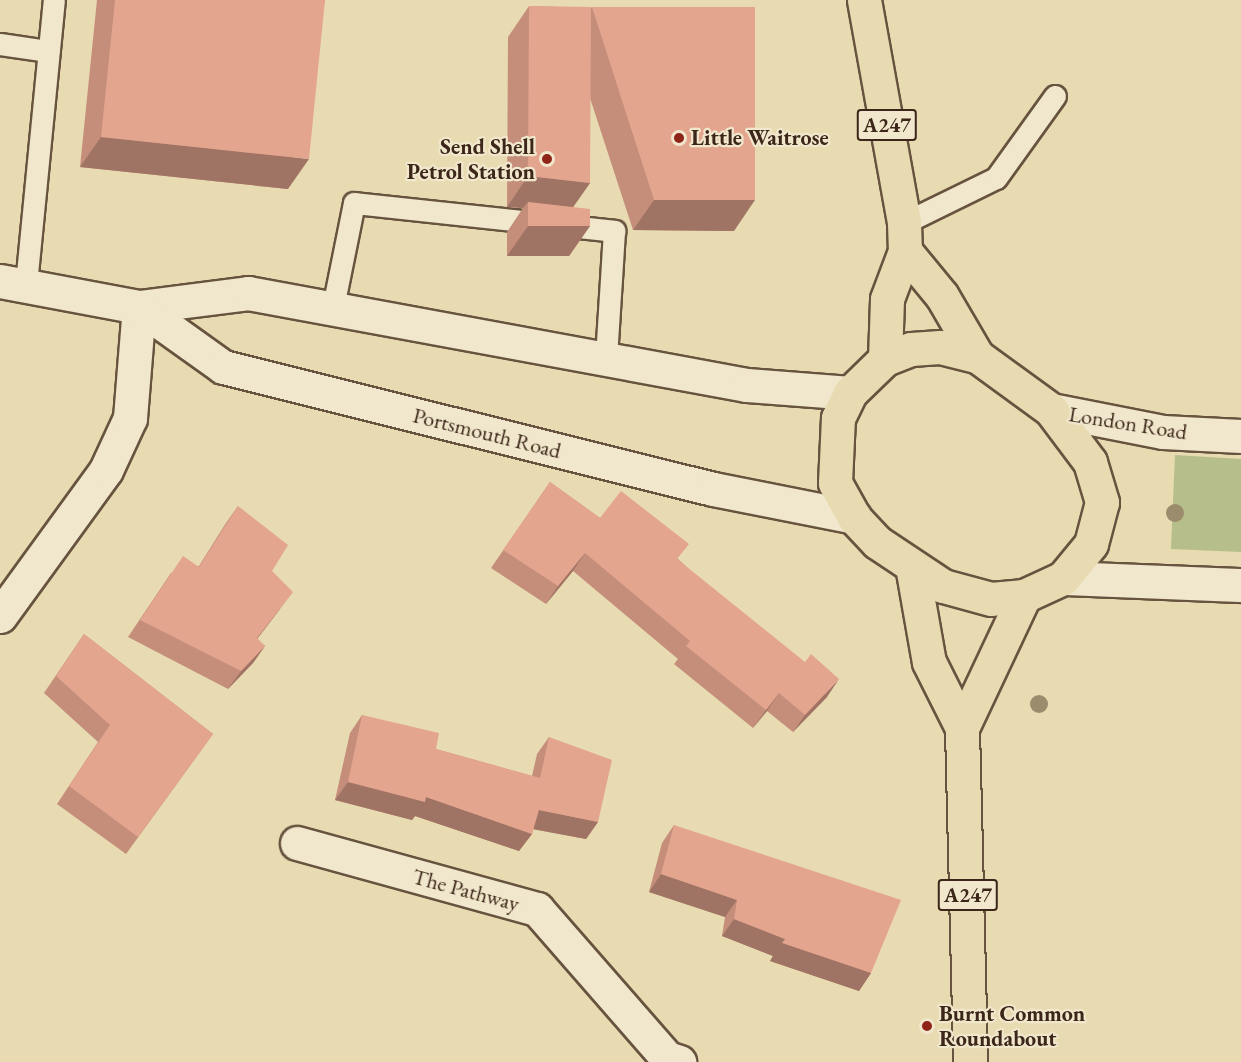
<!DOCTYPE html>
<style>
body{margin:0}
#map{position:relative;width:1241px;height:1062px;overflow:hidden;background:#e8dab1;font-family:"EB Garamond",serif}
div>[style]{position:absolute}
.green>*{inset:0;background:#b6bf8b}
.roads{filter:drop-shadow(2px 0 #67533f) drop-shadow(-2px 0 #67533f) drop-shadow(0 2px #67533f) drop-shadow(0 -2px #67533f)}
.service>*{height:21px;margin:-10.5px;padding:0 10.5px;transform-origin:10.5px;border-radius:10.5px;background:#f0e7cc}
.minor>*{height:33px;margin:-16.5px;padding:0 16.5px;transform-origin:16.5px;border-radius:16.5px;background:#f0e7cc}
.secondary>*{height:33px;margin:-16.5px;padding:0 16.5px;transform-origin:16.5px;border-radius:16.5px;background:#f0e7cc}
.primary>*{height:33px;margin:-16.5px;padding:0 16.5px;transform-origin:16.5px;border-radius:16.5px;background:#e8dab1}
.trees>*{width:18px;height:18px;margin:-9px;border-radius:50%;background:#9a8c6d}
.wall>*{inset:0;background:#c48e7b}
.shaded-wall>*{inset:0;background:#a07464}
.building>*{inset:0;background:#e4a58f}
.dots>*{width:16px;height:16px;translate:-50% -50%;box-sizing:border-box;border:3px solid #f0e7cc;border-radius:50%}
span{translate:-50% -50%;white-space:nowrap;text-align:center;line-height:1.15;-webkit-text-stroke:4.5px #f0e7cc;paint-order:stroke}
.shield-label span{padding:2px 4px;background:#f0e7cc;border:2px solid;border-radius:4px;-webkit-text-stroke-width:0}
.shield-label{font-size:21px;color:#3c2619;font-weight:700}
.poi-label{font-size:22px;color:#3c2619;font-weight:700}
.left{translate:0 -50%;text-align:left}
.right{translate:-100% -50%;text-align:right}
.street-label{font-size:22px;color:#3c2619}
</style>
<div id="map">
<div class="green">
<div style="clip-path:polygon(1175px 455px,1241px 459px,1241px 552px,1171px 549px)"></div>
</div>
<div class="roads">
<div class="service">
<div style="left:0;top:44px;width:49px;rotate:8.3deg"></div>
<div style="left:904px;top:223px;width:102px;rotate:-26.1deg"></div>
<div style="left:996px;top:178px;width:101px;rotate:-54.3deg"></div>
<div style="left:26px;top:284px;width:285px;rotate:-84.4deg"></div>
<div style="left:333px;top:307px;width:106px;rotate:-78.6deg"></div>
<div style="left:354px;top:203px;width:262px;rotate:6.1deg"></div>
<div style="left:614px;top:231px;width:127px;rotate:93.6deg"></div>
</div>
<div class="minor">
<div style="left:0;top:616px;width:180px;rotate:-54deg"></div>
<div style="left:106px;top:470px;width:57px;rotate:-65.2deg"></div>
<div style="left:130px;top:418px;width:111px;rotate:-85.4deg"></div>
<div style="left:297px;top:843px;width:249px;rotate:15.4deg"></div>
<div style="left:537px;top:909px;width:198px;rotate:48.9deg"></div>
<div style="left:667px;top:1058px;width:13px;rotate:18deg"></div>
</div>
<div class="secondary">
<div style="left:0;top:281px;width:141px;rotate:10.6deg"></div>
<div style="left:139px;top:307px;width:110px;rotate:-7.3deg"></div>
<div style="left:248px;top:293px;width:507px;rotate:10.45deg"></div>
<div style="left:747px;top:385px;width:103px;rotate:4.4deg"></div>
<div style="left:139px;top:307px;width:103px;rotate:35.5deg"></div>
<div style="left:223px;top:367px;width:505px;rotate:13.98deg"></div>
<div style="left:713px;top:489px;width:144px;rotate:11.2deg"></div>
<div style="left:1051px;top:410px;width:114px;rotate:11.1deg"></div>
<div style="left:1163px;top:432px;width:78px;rotate:2.9deg"></div>
<div style="left:1063px;top:578px;width:178px;rotate:2.3deg"></div>
</div>
<div class="primary">
<div style="left:864px;top:0;width:227px;rotate:79.8deg"></div>
<div style="left:904px;top:223px;width:28px;rotate:88deg"></div>
<div style="left:905px;top:251px;width:51px;rotate:110.6deg"></div>
<div style="left:887px;top:299px;width:60px;rotate:91.9deg"></div>
<div style="left:905px;top:251px;width:58px;rotate:50.6deg"></div>
<div style="left:942px;top:296px;width:69px;rotate:59.7deg"></div>
<div style="left:940px;top:347px;width:38px;rotate:14deg"></div>
<div style="left:977px;top:356px;width:92px;rotate:36.1deg"></div>
<div style="left:1051px;top:410px;width:65px;rotate:53.1deg"></div>
<div style="left:1090px;top:462px;width:42px;rotate:73.3deg"></div>
<div style="left:1102px;top:502px;width:43px;rotate:104.7deg"></div>
<div style="left:1091px;top:544px;width:44px;rotate:129.5deg"></div>
<div style="left:1063px;top:578px;width:43px;rotate:155.2deg"></div>
<div style="left:1024px;top:596px;width:33px;rotate:175deg"></div>
<div style="left:991px;top:599px;width:50px;rotate:-164.8deg"></div>
<div style="left:943px;top:586px;width:79px;rotate:-146.3deg"></div>
<div style="left:877px;top:542px;width:34px;rotate:-133deg"></div>
<div style="left:854px;top:517px;width:39px;rotate:-119deg"></div>
<div style="left:835px;top:483px;width:65px;rotate:-87.4deg"></div>
<div style="left:838px;top:418px;width:28px;rotate:-64deg"></div>
<div style="left:850px;top:393px;width:49px;rotate:-44.2deg"></div>
<div style="left:885px;top:359px;width:28px;rotate:-21deg"></div>
<div style="left:911px;top:349px;width:29px;rotate:-4deg"></div>
<div style="left:912px;top:566px;width:97px;rotate:80deg"></div>
<div style="left:929px;top:662px;width:74px;rotate:63.4deg"></div>
<div style="left:962px;top:728px;width:334px;rotate:88.6deg"></div>
<div style="left:962px;top:728px;width:146px;rotate:-64.8deg"></div>
</div>
</div>
<div class="trees">
<div style="left:1175px;top:513px"></div>
<div style="left:1039px;top:704px"></div>
</div>
<div class="wall">
<div style="clip-path:polygon(97px 0,325px 0,288px 189px,80px 167px)"></div>
<div style="clip-path:polygon(529px 6px,591px 8px,592px 7px,734px 231px,633px 230px,590px 98px,590px 183px,573px 207px,590px 226px,569px 256px,507px 256px,507px 232px,523px 208px,507px 207px,508px 37px)"></div>
<div style="clip-path:polygon(550px 482px,600px 518px,678px 559px,827px 697px,793px 732px,767px 711px,753px 728px,674px 664px,678px 659px,573px 571px,546px 604px,491px 568px)"></div>
<div style="clip-path:polygon(238px 506px,272px 571px,280px 609px,257px 639px,265px 646px,253px 663px,228px 689px,128px 637px,171px 573px,199px 566px,226px 523px)"></div>
<div style="clip-path:polygon(84px 634px,213px 734px,126px 854px,57px 804px,98px 742px,44px 693px)"></div>
<div style="clip-path:polygon(362px 715px,436px 749px,532px 776px,537px 754px,549px 737px,598px 822px,586px 839px,533px 829px,532px 834px,519px 851px,415px 816px,412px 820px,335px 800px,350px 733px)"></div>
<div style="clip-path:polygon(674px 825px,871px 973px,859px 991px,770px 961px,773px 956px,722px 936px,725px 917px,649px 892px,662px 843px)"></div>
</div>
<div class="shaded-wall">
<div style="clip-path:polygon(101px 137px,309px 159px,288px 189px,80px 167px)"></div>
<div style="clip-path:polygon(528px 176px,590px 183px,569px 213px,528px 202px,523px 208px,507px 207px)"></div>
<div style="clip-path:polygon(654px 200px,755px 200px,734px 231px,633px 230px)"></div>
<div style="clip-path:polygon(528px 226px,590px 226px,569px 256px,507px 256px)"></div>
<div style="clip-path:polygon(585px 553px,573px 571px,546px 604px,558px 586px)"></div>
<div style="clip-path:polygon(293px 592px,280px 609px,244px 656px,257px 638px)"></div>
<div style="clip-path:polygon(265px 646px,253px 663px,228px 689px,241px 671px)"></div>
<div style="clip-path:polygon(839px 679px,827px 697px,793px 732px,805px 715px)"></div>
<div style="clip-path:polygon(779px 693px,767px 711px,753px 728px,766px 710px)"></div>
<div style="clip-path:polygon(348px 782px,426px 797px,532px 834px,519px 851px,415px 816px,412px 820px,335px 800px)"></div>
<div style="clip-path:polygon(539px 810px,598px 822px,586px 839px,527px 828px)"></div>
<div style="clip-path:polygon(661px 874px,737px 900px,725px 917px,649px 892px)"></div>
<div style="clip-path:polygon(734px 919px,871px 973px,859px 991px,770px 961px,773px 956px,722px 936px)"></div>
</div>
<div class="building">
<div style="clip-path:polygon(115px 0,325px 0,309px 159px,101px 137px)"></div>
<div style="clip-path:polygon(529px 6px,591px 7px,590px 183px,528px 176px)"></div>
<div style="clip-path:polygon(592px 7px,755px 7px,755px 200px,654px 200px)"></div>
<div style="clip-path:polygon(528px 202px,590px 209px,590px 226px,528px 226px)"></div>
<div style="clip-path:polygon(550px 482px,600px 518px,621px 491px,689px 544px,677px 559px,805px 662px,811px 654px,839px 679px,805px 715px,779px 693px,766px 710px,686px 646px,690px 641px,585px 553px,558px 586px,503px 550px)"></div>
<div style="clip-path:polygon(238px 506px,288px 545px,272px 571px,293px 592px,257px 638px,265px 646px,241px 671px,140px 620px,183px 556px,199px 567px)"></div>
<div style="clip-path:polygon(84px 634px,213px 734px,138px 837px,69px 786px,110px 725px,56px 676px)"></div>
<div style="clip-path:polygon(362px 715px,439px 733px,436px 749px,540px 778px,549px 737px,612px 760px,598px 822px,539px 810px,532px 834px,426px 797px,425px 802px,348px 782px)"></div>
<div style="clip-path:polygon(674px 825px,901px 900px,871px 973px,782px 943px,785px 939px,734px 919px,737px 900px,661px 874px)"></div>
</div>
<div class="dots">
<div style="left:679px;top:138px;background:#8f2418"></div>
<div style="left:547px;top:159px;background:#8f2418"></div>
<div style="left:927px;top:1026px;background:#8f2418"></div>
</div>
<div class="shield-label">
<span style="left:887px;top:125px">A247</span>
<span style="left:968px;top:895px">A247</span>
</div>
<div class="poi-label">
<span class="left" style="left:691px;top:138px">Little Waitrose</span>
<span class="right" style="left:535px;top:159px">Send Shell<br>Petrol Station</span>
<span class="left" style="left:939px;top:1026px">Burnt Common<br>Roundabout</span>
</div>
<div class="street-label">
<span style="left:1128px;top:423px;rotate:9deg">London Road</span>
<span style="left:487px;top:433px;rotate:14deg">Portsmouth Road</span>
<span style="left:466px;top:890px;rotate:15deg">The Pathway</span>
</div>
</div>
